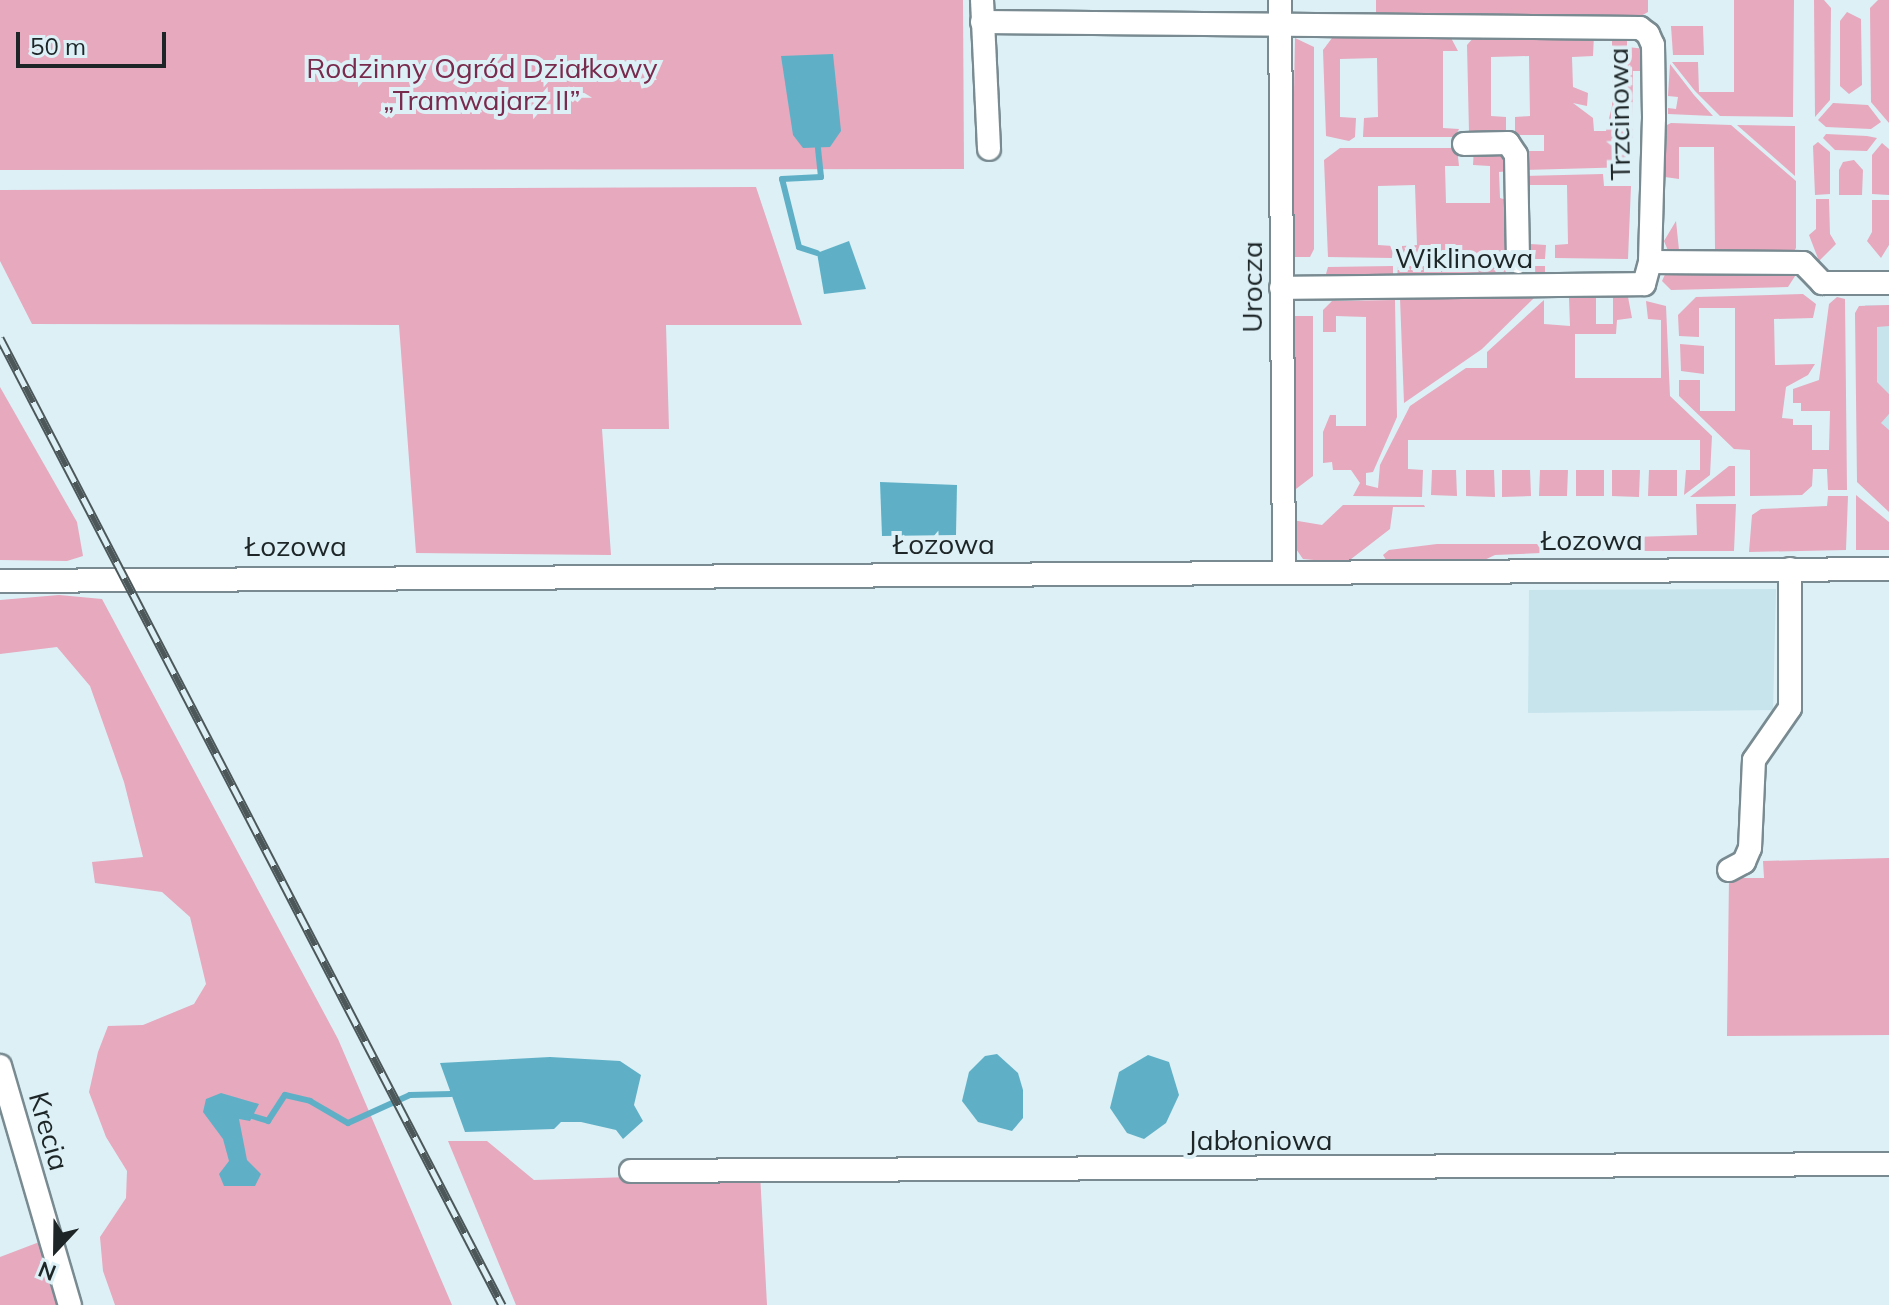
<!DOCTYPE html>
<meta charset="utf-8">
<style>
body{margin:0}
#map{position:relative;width:1889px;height:1305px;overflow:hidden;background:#dcf0f6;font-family:Mulish,sans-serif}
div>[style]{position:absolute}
.built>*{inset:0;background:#c7e3ec}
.green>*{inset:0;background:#e6a9be}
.water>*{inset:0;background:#5fb0c6}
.stream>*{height:6px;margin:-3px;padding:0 3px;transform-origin:3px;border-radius:3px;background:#5fb0c6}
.roads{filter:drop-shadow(2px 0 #798b91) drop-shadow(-2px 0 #798b91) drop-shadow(0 2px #798b91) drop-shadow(0 -2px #798b91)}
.minor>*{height:22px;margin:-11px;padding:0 11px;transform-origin:11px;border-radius:11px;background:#fff}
.rail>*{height:9px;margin-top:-4.5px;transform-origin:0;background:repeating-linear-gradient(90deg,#dcf0f6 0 18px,#4c575a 0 36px);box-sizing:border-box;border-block:2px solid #4c575a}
span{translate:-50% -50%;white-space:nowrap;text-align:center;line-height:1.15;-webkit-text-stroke:8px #dcf0f6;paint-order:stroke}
.park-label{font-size:28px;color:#792b4d}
.street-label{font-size:28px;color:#1d2527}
.north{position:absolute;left:16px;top:1209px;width:80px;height:80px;-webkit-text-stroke:6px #dcf0f6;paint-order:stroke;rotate:202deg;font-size:22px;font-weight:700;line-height:32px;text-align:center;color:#1d2527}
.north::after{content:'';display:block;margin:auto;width:28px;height:36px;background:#1d2527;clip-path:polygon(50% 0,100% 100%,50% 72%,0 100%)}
.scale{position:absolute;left:16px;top:32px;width:150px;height:36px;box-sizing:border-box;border:4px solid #1d2527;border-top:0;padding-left:10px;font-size:24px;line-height:28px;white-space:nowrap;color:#1d2527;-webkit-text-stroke:6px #dcf0f6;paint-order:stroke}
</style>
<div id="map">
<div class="built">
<div style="clip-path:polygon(1865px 305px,1889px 305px,1889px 497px)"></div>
<div style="clip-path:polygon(1776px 589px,1773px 710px,1528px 713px,1529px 590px)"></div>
</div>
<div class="green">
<div style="clip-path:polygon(0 0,963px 0,964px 169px,0 170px)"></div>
<div style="clip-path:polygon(1376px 0,1648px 0,1648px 12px,1632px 21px,1376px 18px)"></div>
<div style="clip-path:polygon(1734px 0,1794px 0,1793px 117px,1720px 116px,1695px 91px,1672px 62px,1698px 62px,1699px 92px,1734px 92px)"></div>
<div style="clip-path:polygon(1814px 0,1824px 0,1831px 8px,1830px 100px,1815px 117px)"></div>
<div style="clip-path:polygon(1878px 0,1889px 0,1889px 123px,1871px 102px,1870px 8px)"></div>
<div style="clip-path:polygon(1847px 12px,1861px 19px,1862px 85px,1849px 94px,1840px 86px,1840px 21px)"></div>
<div style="clip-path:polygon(1671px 26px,1703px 26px,1704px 55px,1673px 55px)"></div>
<div style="clip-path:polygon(1594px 35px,1593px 56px,1572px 57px,1573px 87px,1588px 93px,1587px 106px,1573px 103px,1593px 118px,1594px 131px,1606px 131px,1612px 106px,1612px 36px,1627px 37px,1627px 47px,1646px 49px,1648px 71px,1633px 71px,1632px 167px,1521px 170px,1518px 151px,1544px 151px,1544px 135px,1515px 135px,1515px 117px,1530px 116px,1529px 56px,1491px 57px,1491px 116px,1506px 117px,1506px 134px,1477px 139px,1469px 132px,1467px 45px,1474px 37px)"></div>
<div style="clip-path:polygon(1450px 36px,1458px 51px,1443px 51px,1443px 128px,1459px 129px,1455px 137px,1363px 137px,1364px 118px,1378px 117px,1377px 58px,1340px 59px,1340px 117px,1356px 118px,1355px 137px,1349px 141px,1326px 136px,1323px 50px,1332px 38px)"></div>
<div style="clip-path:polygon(1295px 38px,1314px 47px,1314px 249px,1310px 257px,1291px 257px)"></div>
<div style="clip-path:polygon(1670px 64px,1694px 95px,1713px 116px,1668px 114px,1668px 108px,1676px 109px,1678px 97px,1668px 96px)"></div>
<div style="clip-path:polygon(1833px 103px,1868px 105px,1881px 122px,1871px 129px,1826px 127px,1818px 120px)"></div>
<div style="clip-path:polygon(1671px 123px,1731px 125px,1796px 181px,1796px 248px,1791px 256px,1669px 253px,1664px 241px,1676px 221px,1679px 250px,1715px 250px,1714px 147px,1679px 147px,1679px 179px,1665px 177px,1667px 125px)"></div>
<div style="clip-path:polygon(1737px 125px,1795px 126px,1795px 176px)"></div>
<div style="clip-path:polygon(1826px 134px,1867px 136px,1877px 138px,1867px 151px,1835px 150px,1823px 138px)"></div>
<div style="clip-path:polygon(1818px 142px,1830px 152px,1830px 194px,1815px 195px,1813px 146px)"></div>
<div style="clip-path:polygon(1882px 143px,1889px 149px,1889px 195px,1872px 194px,1872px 155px)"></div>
<div style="clip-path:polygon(1340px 148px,1457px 148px,1459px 166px,1445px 166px,1446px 203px,1490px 203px,1490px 166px,1473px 165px,1474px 148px,1502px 148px,1510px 171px,1499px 172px,1500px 198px,1510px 201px,1512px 259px,1402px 258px,1402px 246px,1417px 245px,1415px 185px,1378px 186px,1378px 245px,1393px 246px,1392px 258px,1328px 257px,1324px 160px)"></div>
<div style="clip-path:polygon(1854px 160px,1863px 170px,1862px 195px,1839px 195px,1839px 170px,1843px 162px)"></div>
<div style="clip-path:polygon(1603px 174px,1604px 186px,1631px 186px,1628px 259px,1555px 258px,1555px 245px,1568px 244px,1567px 185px,1530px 185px,1530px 244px,1546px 245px,1545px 259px,1524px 259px,1521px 176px)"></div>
<div style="clip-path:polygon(756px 187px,802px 325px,666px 325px,669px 429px,602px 429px,611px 555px,416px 553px,399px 325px,32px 324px,0 261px,0 190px)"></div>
<div style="clip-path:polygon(1816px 199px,1829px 199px,1830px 234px,1836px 244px,1819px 261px,1809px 235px,1816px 229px)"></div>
<div style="clip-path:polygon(1872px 200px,1889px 200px,1889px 245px,1881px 258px,1867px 241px,1872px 232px)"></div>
<div style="clip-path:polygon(1393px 266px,1393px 278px,1324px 281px,1328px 267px)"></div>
<div style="clip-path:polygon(1398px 266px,1545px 266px,1545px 276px,1397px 278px)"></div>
<div style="clip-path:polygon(1667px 270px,1797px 273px,1788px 287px,1671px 290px,1662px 281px)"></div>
<div style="clip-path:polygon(1803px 294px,1816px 304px,1813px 318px,1774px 319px,1775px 365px,1815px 364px,1808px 375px,1786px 387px,1782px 418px,1793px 419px,1793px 425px,1812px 425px,1812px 450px,1829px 450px,1830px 411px,1801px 411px,1801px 403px,1793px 403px,1793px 389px,1819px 380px,1829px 304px,1837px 297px,1845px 299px,1847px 490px,1828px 490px,1827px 469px,1813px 469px,1812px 486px,1802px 495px,1750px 496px,1750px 450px,1734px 449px,1679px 396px,1679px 380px,1700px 380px,1700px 411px,1735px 411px,1735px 308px,1699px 308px,1699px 337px,1679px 336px,1678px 315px,1696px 297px)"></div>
<div style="clip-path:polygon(1596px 297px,1596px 324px,1613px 324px,1613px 297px,1628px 297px,1632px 318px,1617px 320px,1616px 334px,1575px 334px,1575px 378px,1661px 378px,1661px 320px,1648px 319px,1646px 301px,1666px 306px,1670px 396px,1712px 436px,1710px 475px,1684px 495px,1686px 470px,1700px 470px,1700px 440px,1408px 440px,1408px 469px,1423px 470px,1422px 497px,1353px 496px,1360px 483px,1351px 470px,1333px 470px,1332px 462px,1323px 463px,1323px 432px,1330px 415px,1336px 415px,1336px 426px,1366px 426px,1366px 317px,1336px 316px,1336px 332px,1323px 332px,1323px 310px,1332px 301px,1395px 300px,1397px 417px,1373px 472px,1366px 473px,1366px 485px,1378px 488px,1380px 465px,1410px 406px,1466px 368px,1487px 368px,1487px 352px,1544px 300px,1544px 324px,1570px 326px,1569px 298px)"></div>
<div style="clip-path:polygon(1400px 298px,1534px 298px,1482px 349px,1404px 403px)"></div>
<div style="clip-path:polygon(1889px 305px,1889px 326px,1877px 327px,1877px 382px,1889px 394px,1889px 414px,1881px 423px,1889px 430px,1889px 512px,1857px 482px,1855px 313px,1859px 306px)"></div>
<div style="clip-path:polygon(1292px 316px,1313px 316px,1313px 476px,1292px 492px)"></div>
<div style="clip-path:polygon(1680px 344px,1704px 346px,1704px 374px,1681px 371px)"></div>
<div style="clip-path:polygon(0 387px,77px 522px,83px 556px,67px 561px,0 560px)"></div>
<div style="clip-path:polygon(1729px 466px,1735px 466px,1735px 496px,1690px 497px)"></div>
<div style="clip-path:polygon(1432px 470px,1456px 470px,1457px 496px,1431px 495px)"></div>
<div style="clip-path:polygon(1466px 470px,1494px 470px,1495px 497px,1466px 496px)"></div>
<div style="clip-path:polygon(1502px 470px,1530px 470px,1531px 496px,1502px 497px)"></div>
<div style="clip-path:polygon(1540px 470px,1568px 470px,1567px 496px,1539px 496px)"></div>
<div style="clip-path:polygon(1576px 470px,1604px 470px,1604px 496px,1576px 496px)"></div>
<div style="clip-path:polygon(1612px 470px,1640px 470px,1639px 497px,1612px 496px)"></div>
<div style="clip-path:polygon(1649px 470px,1677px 470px,1677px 496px,1648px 496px)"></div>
<div style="clip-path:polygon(1856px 495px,1889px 522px,1889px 550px,1856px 550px)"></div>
<div style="clip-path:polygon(1828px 496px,1848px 496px,1846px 550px,1749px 552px,1752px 515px,1761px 509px,1827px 506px)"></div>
<div style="clip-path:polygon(1696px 504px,1736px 504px,1734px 551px,1626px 551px,1633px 537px,1697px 535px)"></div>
<div style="clip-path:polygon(1343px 505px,1424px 505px,1425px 507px,1393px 507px,1390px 529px,1346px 563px,1303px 559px,1294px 546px,1292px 520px,1322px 525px)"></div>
<div style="clip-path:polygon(1437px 544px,1602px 544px,1608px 550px,1495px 555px,1478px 563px,1388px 563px,1383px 555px,1389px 550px)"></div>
<div style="clip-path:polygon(59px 595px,102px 599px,338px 1039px,452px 1305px,115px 1305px,103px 1271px,100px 1237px,126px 1198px,127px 1171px,106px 1137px,89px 1092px,98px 1052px,108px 1026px,143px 1025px,194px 1004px,206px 984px,190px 917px,162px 892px,95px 883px,92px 862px,143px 857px,124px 782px,90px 686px,57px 647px,0 654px,0 600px)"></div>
<div style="clip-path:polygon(1889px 858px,1889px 1035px,1727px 1036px,1729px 878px,1764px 878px,1763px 861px)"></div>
<div style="clip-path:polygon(448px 1141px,487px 1141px,534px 1180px,760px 1173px,767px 1305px,516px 1305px)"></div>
<div style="clip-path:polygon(42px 1241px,63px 1305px,0 1305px,0 1257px)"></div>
</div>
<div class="water">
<div style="clip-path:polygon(833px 54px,841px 131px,830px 147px,803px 148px,793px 135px,781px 56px)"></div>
<div style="clip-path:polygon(849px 241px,866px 289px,824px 294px,817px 253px)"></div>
<div style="clip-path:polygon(880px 482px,957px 485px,956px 535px,882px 536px)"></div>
<div style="clip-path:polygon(997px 1054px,1018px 1073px,1023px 1090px,1023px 1118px,1012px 1131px,978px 1122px,962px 1101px,969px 1072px,985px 1056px)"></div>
<div style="clip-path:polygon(1148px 1055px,1169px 1062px,1179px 1095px,1166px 1123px,1144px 1139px,1127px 1133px,1110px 1108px,1119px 1072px)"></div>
<div style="clip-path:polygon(550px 1057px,620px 1061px,641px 1075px,634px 1105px,643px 1121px,623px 1139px,616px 1130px,581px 1122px,561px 1122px,554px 1129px,465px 1132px,440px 1063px)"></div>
<div style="clip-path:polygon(221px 1093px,259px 1104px,250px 1121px,239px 1119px,247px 1160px,261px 1174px,255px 1186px,224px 1186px,219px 1174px,229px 1161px,223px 1139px,203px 1112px,206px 1099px)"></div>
</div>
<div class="stream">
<div style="left:817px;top:253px;width:19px;rotate:-162deg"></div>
<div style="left:799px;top:247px;width:70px;rotate:-104deg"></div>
<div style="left:782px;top:179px;width:39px;rotate:-3deg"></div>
<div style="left:821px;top:177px;width:29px;rotate:-96deg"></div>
<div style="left:252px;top:1116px;width:17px;rotate:17deg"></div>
<div style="left:268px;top:1121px;width:31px;rotate:-57deg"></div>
<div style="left:285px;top:1095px;width:26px;rotate:13deg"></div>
<div style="left:310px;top:1101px;width:44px;rotate:30.1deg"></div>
<div style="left:348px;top:1123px;width:68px;rotate:-24.3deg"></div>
<div style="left:410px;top:1095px;width:41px;rotate:-1.4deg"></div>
</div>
<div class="roads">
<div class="minor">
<div style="left:982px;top:0;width:149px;rotate:87.3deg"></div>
<div style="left:1280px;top:0;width:573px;rotate:89.6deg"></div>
<div style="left:982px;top:22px;width:658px;rotate:0.52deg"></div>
<div style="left:1640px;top:28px;width:10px;rotate:37deg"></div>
<div style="left:1648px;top:34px;width:12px;rotate:66deg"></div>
<div style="left:1653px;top:45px;width:73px;rotate:89.2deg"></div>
<div style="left:1654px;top:118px;width:144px;rotate:91.6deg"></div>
<div style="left:1650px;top:262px;width:23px;rotate:105deg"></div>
<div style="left:1644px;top:284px;width:363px;rotate:179.4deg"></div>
<div style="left:1464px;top:144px;width:44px;rotate:-1.3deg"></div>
<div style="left:1508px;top:143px;width:14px;rotate:56deg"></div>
<div style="left:1516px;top:155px;width:107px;rotate:88.9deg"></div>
<div style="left:1650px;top:262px;width:153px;rotate:0.4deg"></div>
<div style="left:1803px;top:263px;width:28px;rotate:46deg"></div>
<div style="left:1822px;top:283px;width:67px"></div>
<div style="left:0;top:581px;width:1889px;rotate:-0.36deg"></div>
<div style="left:1729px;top:870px;width:17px;rotate:-28deg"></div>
<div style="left:1744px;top:862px;width:15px;rotate:-67deg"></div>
<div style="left:1750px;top:848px;width:88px;rotate:-87.4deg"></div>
<div style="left:1754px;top:760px;width:63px;rotate:-55.3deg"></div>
<div style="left:1790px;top:708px;width:139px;rotate:-90deg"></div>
<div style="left:0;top:1066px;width:249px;rotate:73.7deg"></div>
<div style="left:631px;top:1171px;width:1258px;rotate:-0.32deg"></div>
</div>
</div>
<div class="rail">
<div style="left:0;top:338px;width:1090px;rotate:62.56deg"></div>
</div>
<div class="park-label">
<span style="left:482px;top:84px">Rodzinny Ogród Działkowy<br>„Tramwajarz II”</span>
</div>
<div class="street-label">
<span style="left:1619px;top:114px;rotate:-91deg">Trzcinowa</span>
<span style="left:1464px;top:258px">Wiklinowa</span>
<span style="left:1252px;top:287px;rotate:-90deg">Urocza</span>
<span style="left:1592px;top:540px">Łozowa</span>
<span style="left:944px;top:544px">Łozowa</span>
<span style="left:296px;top:546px">Łozowa</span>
<span style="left:49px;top:1131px;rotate:74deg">Krecia</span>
<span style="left:1260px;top:1140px">Jabłoniowa</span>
</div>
<div class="north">N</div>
<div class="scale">50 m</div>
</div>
